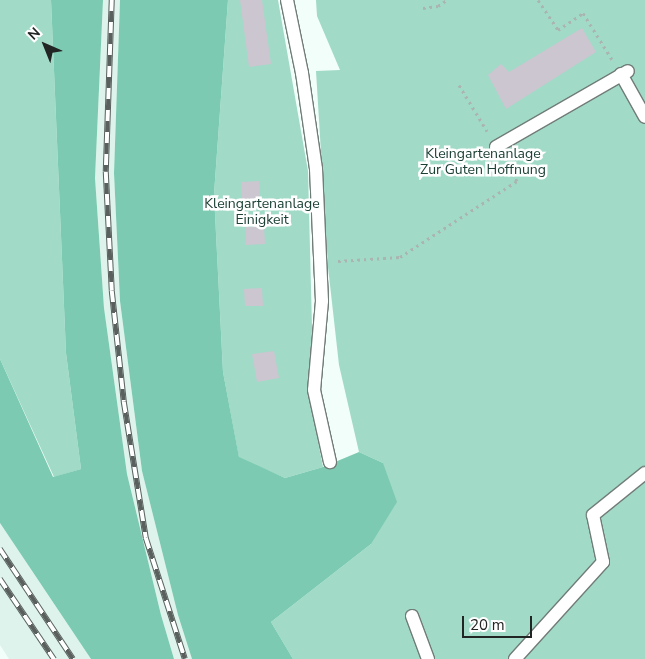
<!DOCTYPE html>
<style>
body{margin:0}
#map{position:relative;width:645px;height:659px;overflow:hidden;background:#f1fef9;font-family:"Nunito Sans",sans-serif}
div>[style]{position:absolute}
.built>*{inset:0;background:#def3ec}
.green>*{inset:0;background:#a1dac7}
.forest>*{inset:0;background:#7ccab1}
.building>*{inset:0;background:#cbc6cf}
.path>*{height:3px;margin-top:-1.5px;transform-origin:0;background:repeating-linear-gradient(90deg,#aab4b1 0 2.5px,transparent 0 6.5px)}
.roads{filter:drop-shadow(1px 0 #717c78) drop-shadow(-1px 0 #717c78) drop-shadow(0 1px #717c78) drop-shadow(0 -1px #717c78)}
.lane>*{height:12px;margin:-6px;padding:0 6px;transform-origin:6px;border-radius:6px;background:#fff}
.rail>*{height:5.5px;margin-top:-2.75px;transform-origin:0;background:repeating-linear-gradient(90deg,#fff 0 11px,#5a605e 0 22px);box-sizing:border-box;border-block:1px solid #5a605e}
span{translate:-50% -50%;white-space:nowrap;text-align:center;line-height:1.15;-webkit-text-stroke:5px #fff;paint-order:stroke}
.park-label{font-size:14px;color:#1d4137}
.north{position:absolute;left:20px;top:20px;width:50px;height:50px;-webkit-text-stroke:4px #fff;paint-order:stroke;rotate:316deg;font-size:14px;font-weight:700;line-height:20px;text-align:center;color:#212524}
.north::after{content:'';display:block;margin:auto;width:18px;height:22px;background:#212524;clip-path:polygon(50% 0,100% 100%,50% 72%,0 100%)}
.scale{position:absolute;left:462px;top:616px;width:70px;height:22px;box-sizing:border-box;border:2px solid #212524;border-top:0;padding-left:6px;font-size:15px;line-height:18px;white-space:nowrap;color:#212524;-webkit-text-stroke:4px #fff;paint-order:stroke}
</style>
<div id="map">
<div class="built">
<div style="clip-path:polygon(103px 0,120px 0,114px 173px,120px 301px,142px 471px,178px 615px,192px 659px,174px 659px,161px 615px,127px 474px,104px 308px,95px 178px)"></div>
<div style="clip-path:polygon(0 523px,91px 659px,9px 659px,0 645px)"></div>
</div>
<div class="green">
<div style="clip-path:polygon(0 0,51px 0,66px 353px,81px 469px,54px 477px,0 359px)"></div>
<div style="clip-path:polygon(228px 0,278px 0,308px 171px,312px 327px,311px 404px,323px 467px,285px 478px,239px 458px,223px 372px,214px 194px)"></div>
<div style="clip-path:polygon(316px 0,645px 0,645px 659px,293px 659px,271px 622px,371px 544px,383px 463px,359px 452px,339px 365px,328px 267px,316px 71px,340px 70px,317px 16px)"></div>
</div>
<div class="forest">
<div style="clip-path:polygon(51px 0,103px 0,95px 178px,104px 308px,127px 474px,161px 615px,174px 659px,91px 659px,0 523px,0 359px,53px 477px,81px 469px,66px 353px)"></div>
<div style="clip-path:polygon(120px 0,228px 0,214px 194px,223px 372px,239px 457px,285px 478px,323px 467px,359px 452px,383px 463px,397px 502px,371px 544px,271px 622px,293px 659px,192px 659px,178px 615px,142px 471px,120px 301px,114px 173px)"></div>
</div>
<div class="building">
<div style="clip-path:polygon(240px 0,262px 0,271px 64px,249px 67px)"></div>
<div style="clip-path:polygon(582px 28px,596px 52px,506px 109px,488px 75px,501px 64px,509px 72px)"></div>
<div style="clip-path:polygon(259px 181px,260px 199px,242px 200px,241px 182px)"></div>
<div style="clip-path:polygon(264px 226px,265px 244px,246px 245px,246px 227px)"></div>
<div style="clip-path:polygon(262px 288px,263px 306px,245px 306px,244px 289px)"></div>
<div style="clip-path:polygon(274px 351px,279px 378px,257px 382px,252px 354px)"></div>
</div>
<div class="path">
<div style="left:538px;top:0;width:36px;rotate:56deg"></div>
<div style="left:558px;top:30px;width:30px;rotate:-34deg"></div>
<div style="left:583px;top:13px;width:57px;rotate:58deg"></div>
<div style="left:423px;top:8px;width:15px;rotate:-8deg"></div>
<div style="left:438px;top:6px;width:11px;rotate:-34deg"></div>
<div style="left:459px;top:85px;width:54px;rotate:58.7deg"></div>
<div style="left:338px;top:261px;width:62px;rotate:-3.7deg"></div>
<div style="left:400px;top:257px;width:140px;rotate:-33deg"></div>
<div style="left:517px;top:181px;width:22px;rotate:-120deg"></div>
</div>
<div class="roads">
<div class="lane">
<div style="left:287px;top:0;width:75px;rotate:78.4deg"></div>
<div style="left:302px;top:73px;width:97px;rotate:81.7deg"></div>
<div style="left:316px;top:169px;width:132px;rotate:87.4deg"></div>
<div style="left:322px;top:301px;width:89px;rotate:95.1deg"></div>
<div style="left:314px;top:390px;width:74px;rotate:77.5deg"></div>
<div style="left:621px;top:74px;width:49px;rotate:60.8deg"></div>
<div style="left:496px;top:147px;width:152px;rotate:-29.9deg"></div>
<div style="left:412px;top:616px;width:46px;rotate:69.6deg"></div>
<div style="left:515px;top:659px;width:131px;rotate:-47.8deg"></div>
<div style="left:603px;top:562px;width:48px;rotate:-102deg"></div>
<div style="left:593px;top:515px;width:67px;rotate:-38.9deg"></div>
</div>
</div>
<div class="rail">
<div style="left:112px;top:0;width:172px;rotate:92deg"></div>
<div style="left:106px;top:172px;width:119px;rotate:87.1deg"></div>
<div style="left:112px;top:291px;width:112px;rotate:83.8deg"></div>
<div style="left:124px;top:402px;width:138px;rotate:80.8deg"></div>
<div style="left:146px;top:538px;width:127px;rotate:72.1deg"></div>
<div style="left:0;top:549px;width:132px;rotate:56.4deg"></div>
<div style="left:0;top:579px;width:97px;rotate:56deg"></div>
</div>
<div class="park-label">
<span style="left:483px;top:162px">Kleingartenanlage<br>Zur Guten Hoffnung</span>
<span style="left:262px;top:212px">Kleingartenanlage<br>Einigkeit</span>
</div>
<div class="north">N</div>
<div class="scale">20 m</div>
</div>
